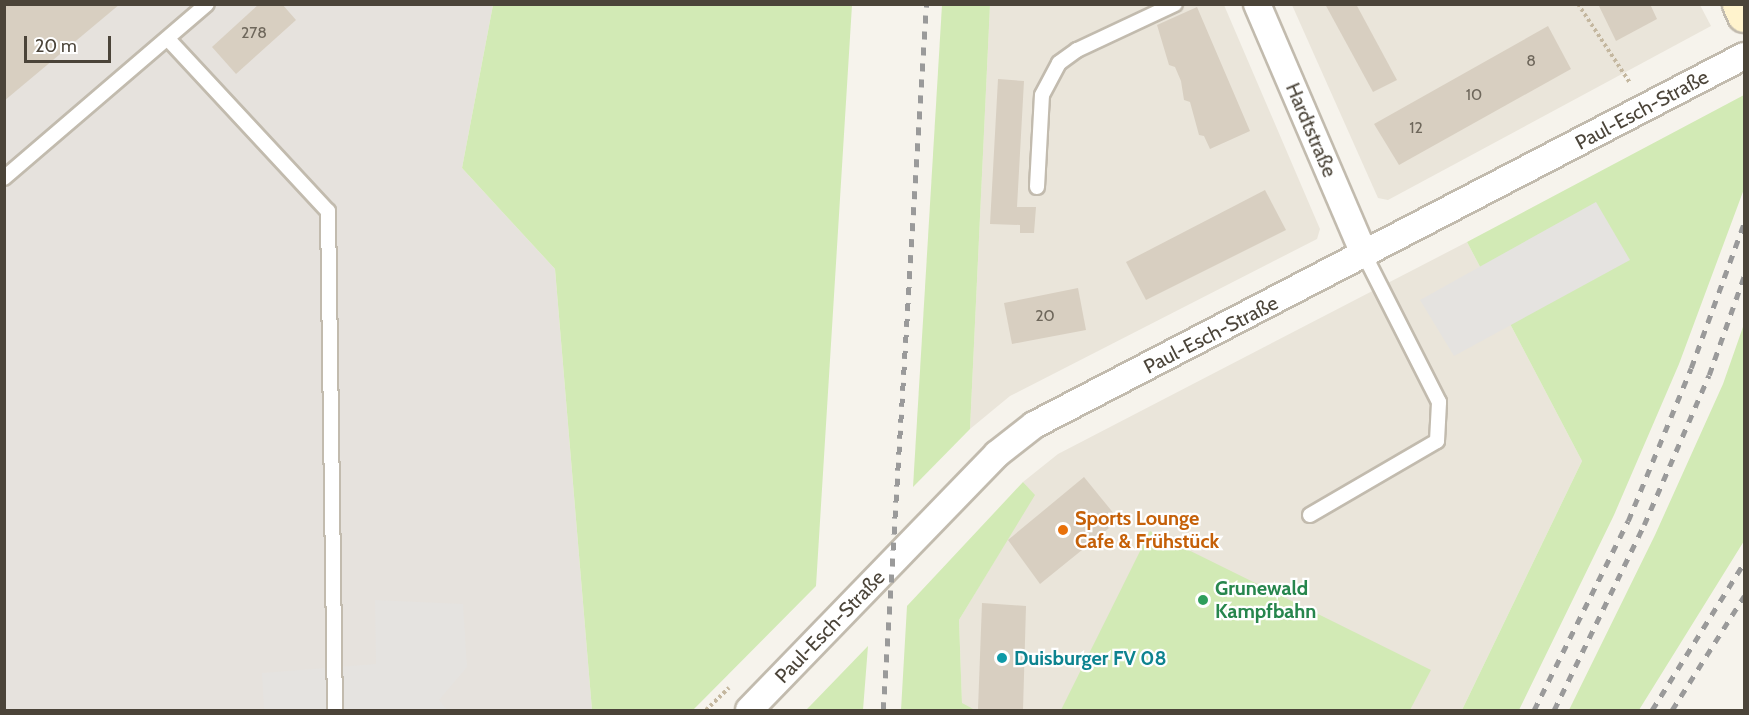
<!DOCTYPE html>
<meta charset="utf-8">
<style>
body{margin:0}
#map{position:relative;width:1749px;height:715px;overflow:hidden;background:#f6f3ec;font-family:Cabin,sans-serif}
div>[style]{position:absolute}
.residential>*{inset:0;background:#eae5da}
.industrial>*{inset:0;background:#e6e2dd}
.green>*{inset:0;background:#d2eab5}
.parking>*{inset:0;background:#e5e3e0}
.building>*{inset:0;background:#d8cfc1}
.path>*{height:4px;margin-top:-2px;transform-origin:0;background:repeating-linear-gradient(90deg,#c4b79f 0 3px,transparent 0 6px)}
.roads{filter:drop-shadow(2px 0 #c2bbae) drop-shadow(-2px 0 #c2bbae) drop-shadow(0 2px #c2bbae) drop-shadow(0 -2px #c2bbae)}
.service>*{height:14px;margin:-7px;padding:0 7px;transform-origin:7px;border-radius:7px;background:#fff}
.minor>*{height:26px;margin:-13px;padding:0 13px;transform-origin:13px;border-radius:13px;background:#fff}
.secondary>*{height:33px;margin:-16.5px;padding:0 16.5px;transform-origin:16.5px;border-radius:16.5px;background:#fff3cd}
.rail>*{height:4.5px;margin-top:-2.25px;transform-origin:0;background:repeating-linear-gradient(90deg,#9a9a9a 0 8px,transparent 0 16px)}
.dots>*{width:16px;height:16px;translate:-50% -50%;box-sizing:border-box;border:3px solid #fff;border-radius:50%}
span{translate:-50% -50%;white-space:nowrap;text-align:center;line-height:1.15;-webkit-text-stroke:4.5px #fff;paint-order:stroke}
.number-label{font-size:16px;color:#6e675b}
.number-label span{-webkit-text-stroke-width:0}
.street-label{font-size:20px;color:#4b4439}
.food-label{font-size:20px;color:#c56008;font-weight:700}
.left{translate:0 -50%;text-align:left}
.leisure-label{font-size:20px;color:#27864d;font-weight:700}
.culture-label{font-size:20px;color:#0d838f;font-weight:700}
.frame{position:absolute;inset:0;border:6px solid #4b4439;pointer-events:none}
.scale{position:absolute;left:24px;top:36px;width:87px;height:27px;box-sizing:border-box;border:3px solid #4b4439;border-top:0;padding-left:8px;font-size:18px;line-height:21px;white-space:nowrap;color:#4b4439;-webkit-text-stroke:4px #fff;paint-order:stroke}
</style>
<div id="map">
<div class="residential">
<div style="clip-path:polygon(990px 5px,1224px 5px,1320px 229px,1317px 239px,1010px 396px,970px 429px)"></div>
<div style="clip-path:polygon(1292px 5px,1700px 5px,1711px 26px,1388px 200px,1378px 198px)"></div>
<div style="clip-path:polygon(1467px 242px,1582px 461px,1462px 710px,975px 710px,962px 704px,959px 620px,1034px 495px,1023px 482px,1058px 454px)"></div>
</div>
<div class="industrial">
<div style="clip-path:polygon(4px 5px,493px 5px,462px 168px,555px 269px,592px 710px,5px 710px)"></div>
</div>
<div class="green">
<div style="clip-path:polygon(493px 5px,852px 5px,816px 586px,693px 710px,592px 710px,555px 269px,462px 168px)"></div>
<div style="clip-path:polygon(942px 5px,990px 5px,970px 429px,913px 487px)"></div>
<div style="clip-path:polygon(1744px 95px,1744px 189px,1679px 364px,1614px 515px,1519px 710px,1462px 710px,1582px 461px,1467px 242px)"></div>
<div style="clip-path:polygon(1744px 324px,1744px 541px,1639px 710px,1569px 710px,1655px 535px,1723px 384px)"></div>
<div style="clip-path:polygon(1023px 482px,1035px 495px,959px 620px,962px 703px,975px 710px,901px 710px,907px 606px)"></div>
<div style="clip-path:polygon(1150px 531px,1431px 670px,1410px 710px,1061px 710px)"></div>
<div style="clip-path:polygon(868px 646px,863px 710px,806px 710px,810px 706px)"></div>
</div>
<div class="parking">
<div style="clip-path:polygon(1596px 202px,1630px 260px,1454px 356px,1420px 300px)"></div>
<div style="clip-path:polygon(375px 600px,463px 604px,467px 667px,439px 700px,447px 710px,264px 710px,262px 673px,376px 664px)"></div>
</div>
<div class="building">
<div style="clip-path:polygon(4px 4px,120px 4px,4px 101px)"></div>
<div style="clip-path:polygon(259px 4px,282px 4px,296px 20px,236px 74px,212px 47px)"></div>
<div style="clip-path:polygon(1325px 4px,1356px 4px,1397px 80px,1373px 92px)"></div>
<div style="clip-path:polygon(1598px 4px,1650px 4px,1657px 19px,1616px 41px)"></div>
<div style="clip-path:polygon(1197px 7px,1250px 131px,1210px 149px,1204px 136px,1199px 135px,1190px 102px,1184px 100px,1181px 81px,1175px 67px,1169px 65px,1157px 25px)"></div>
<div style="clip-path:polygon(1548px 26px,1571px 69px,1399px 165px,1374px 124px)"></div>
<div style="clip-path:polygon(998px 79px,1024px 81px,1017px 207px,1036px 207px,1034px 233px,1020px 233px,1020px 225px,990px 224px)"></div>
<div style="clip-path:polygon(1265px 190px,1286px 230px,1146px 300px,1126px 262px)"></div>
<div style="clip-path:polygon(1078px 288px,1086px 330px,1012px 344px,1004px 303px)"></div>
<div style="clip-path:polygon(1084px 477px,1119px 520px,1040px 584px,1008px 540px)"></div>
<div style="clip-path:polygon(982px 603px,1026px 606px,1023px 710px,978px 709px)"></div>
</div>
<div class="path">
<div style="left:1578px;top:4px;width:95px;rotate:56.6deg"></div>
<div style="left:706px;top:710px;width:32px;rotate:-44deg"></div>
</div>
<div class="roads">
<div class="service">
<div style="left:168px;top:39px;width:235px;rotate:47.1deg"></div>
<div style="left:328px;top:211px;width:499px;rotate:89.2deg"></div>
<div style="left:4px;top:178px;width:267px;rotate:-40.6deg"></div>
<div style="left:1037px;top:187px;width:92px;rotate:-86.9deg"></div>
<div style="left:1042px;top:95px;width:36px;rotate:-62deg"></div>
<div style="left:1059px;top:63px;width:22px;rotate:-36deg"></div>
<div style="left:1077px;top:50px;width:108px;rotate:-25.1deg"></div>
<div style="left:1310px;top:515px;width:147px;rotate:-30.2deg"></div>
<div style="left:1437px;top:441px;width:39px;rotate:-87deg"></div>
<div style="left:1439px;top:402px;width:164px;rotate:-116.9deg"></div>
</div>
<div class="minor">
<div style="left:1257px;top:4px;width:274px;rotate:66.8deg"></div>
<div style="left:749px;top:710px;width:356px;rotate:-45.9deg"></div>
<div style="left:997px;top:454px;width:47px;rotate:-38.1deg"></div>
<div style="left:1034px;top:425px;width:800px;rotate:-27.46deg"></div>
</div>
<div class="secondary">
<div style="left:1739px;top:4px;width:12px;rotate:66deg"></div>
</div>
</div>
<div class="rail">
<div style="left:883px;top:710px;width:707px;rotate:-86.51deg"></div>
<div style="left:1534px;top:710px;width:211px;rotate:-63.6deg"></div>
<div style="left:1628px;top:521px;width:165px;rotate:-67.6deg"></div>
<div style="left:1691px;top:368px;width:154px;rotate:-69.9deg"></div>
<div style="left:1554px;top:710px;width:206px;rotate:-64.1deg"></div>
<div style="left:1644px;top:525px;width:163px;rotate:-66.6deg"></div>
<div style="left:1709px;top:375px;width:105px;rotate:-70.5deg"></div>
<div style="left:1652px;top:710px;width:173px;rotate:-58deg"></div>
<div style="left:1672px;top:710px;width:135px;rotate:-57.7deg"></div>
</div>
<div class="dots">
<div style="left:1063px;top:530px;background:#e8710a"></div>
<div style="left:1203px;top:600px;background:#2e9e5b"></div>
<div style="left:1002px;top:658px;background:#0f9aa8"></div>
</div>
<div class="number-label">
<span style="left:254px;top:33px">278</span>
<span style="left:1531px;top:61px">8</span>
<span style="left:1474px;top:95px">10</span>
<span style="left:1416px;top:128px">12</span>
<span style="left:1045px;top:316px">20</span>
</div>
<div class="street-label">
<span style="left:1642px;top:110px;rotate:-28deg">Paul-Esch-Straße</span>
<span style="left:1311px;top:130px;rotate:67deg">Hardtstraße</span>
<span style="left:1211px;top:335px;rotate:-27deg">Paul-Esch-Straße</span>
<span style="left:830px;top:627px;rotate:-46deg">Paul-Esch-Straße</span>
</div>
<div class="food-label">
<span class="left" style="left:1075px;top:530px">Sports Lounge<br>Cafe &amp; Frühstück</span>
</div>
<div class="leisure-label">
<span class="left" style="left:1215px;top:600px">Grunewald<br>Kampfbahn</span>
</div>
<div class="culture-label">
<span class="left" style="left:1014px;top:658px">Duisburger FV 08</span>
</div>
<div class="frame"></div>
<div class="scale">20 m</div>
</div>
